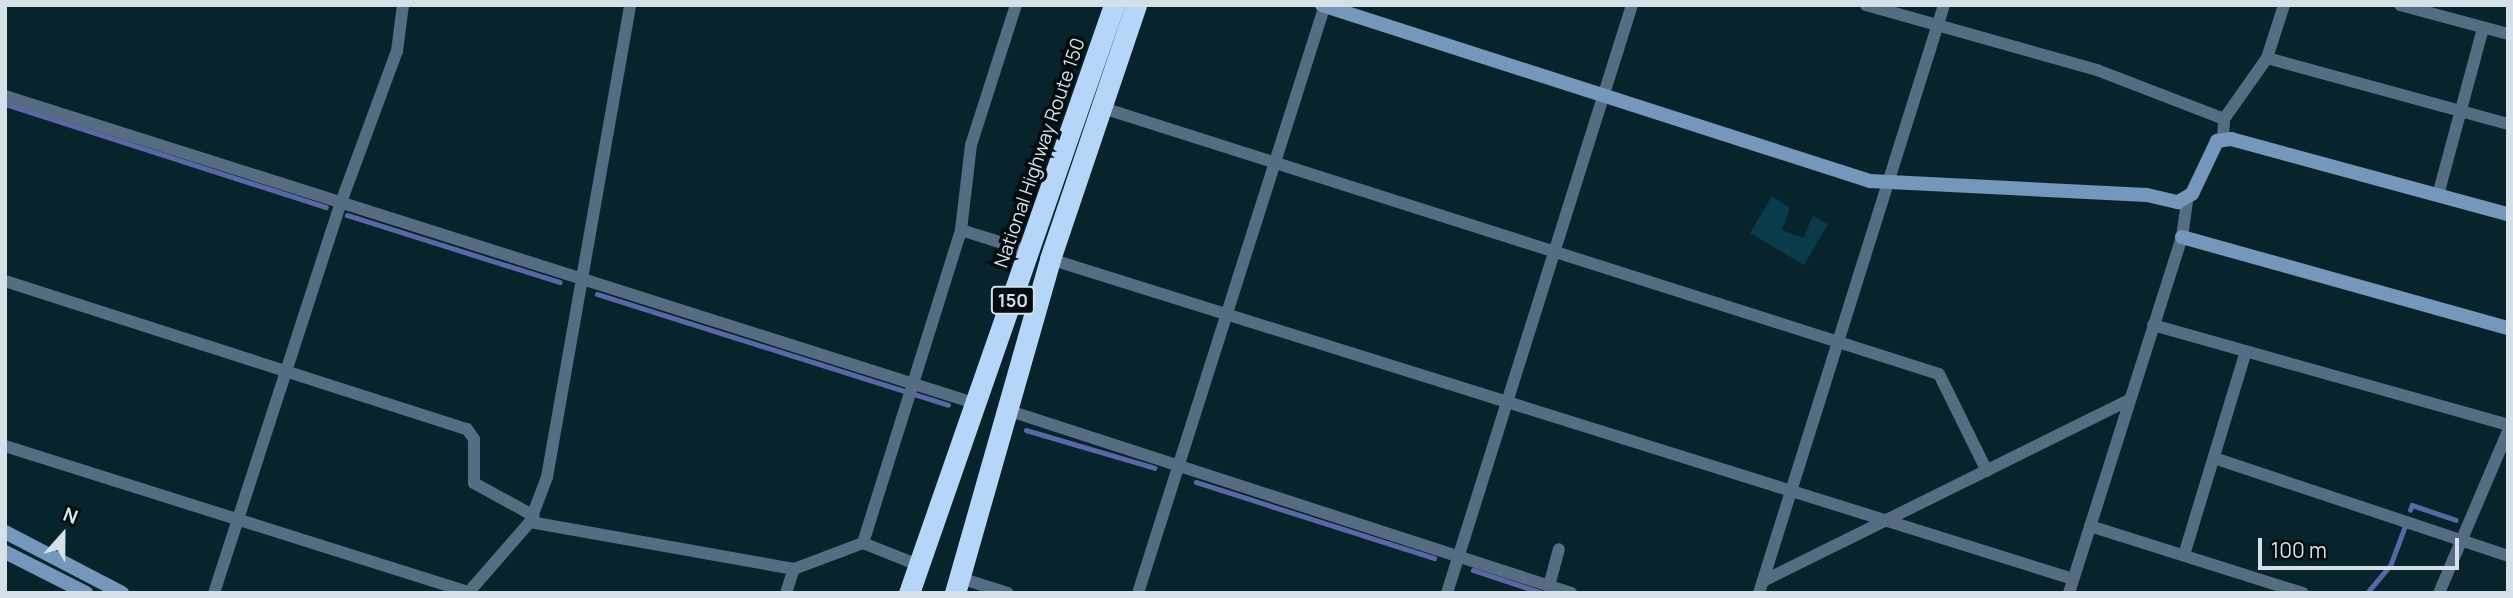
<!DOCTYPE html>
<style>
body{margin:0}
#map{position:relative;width:2513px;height:598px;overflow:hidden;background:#07242d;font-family:Manrope,sans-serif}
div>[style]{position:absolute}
.green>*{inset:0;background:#0a3b4a}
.stream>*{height:4.5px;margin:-2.25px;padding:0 2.25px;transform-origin:2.25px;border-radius:2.25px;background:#5b67a5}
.street>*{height:12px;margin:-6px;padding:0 6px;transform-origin:6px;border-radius:6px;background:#566c82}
.secondary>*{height:14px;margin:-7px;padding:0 7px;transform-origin:7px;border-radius:7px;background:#7497bb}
.highway>*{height:21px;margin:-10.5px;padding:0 10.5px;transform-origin:10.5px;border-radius:10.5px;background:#b5d6f8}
span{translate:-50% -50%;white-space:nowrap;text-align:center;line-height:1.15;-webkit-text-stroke:7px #030b0f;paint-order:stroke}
.shield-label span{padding:2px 5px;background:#030b0f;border:2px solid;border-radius:5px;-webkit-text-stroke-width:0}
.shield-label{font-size:18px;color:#d2e2e8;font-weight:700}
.street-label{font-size:19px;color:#d2e2e8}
.frame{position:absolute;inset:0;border:7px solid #d2e2e8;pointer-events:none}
.north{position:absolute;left:28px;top:500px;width:70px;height:70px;-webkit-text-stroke:5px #030b0f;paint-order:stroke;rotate:21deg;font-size:19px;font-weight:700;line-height:28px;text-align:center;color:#d2e2e8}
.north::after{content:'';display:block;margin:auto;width:24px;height:32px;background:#d2e2e8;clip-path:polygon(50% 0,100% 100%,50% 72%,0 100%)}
.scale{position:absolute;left:2258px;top:538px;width:201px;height:32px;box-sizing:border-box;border:4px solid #d2e2e8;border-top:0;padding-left:9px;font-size:21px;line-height:24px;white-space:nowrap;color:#d2e2e8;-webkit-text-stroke:5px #030b0f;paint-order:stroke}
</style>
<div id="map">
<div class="green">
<div style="clip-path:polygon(1772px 196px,1790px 208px,1782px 230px,1803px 238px,1813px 216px,1828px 224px,1804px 265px,1750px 233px)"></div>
</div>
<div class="stream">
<div style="left:5px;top:104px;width:337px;rotate:17.8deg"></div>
<div style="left:347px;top:215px;width:223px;rotate:17.5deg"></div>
<div style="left:597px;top:294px;width:368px;rotate:17.5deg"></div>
<div style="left:1026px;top:430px;width:134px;rotate:16.4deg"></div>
<div style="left:1196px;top:482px;width:250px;rotate:17.7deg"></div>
<div style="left:2410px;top:510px;width:5px;rotate:-68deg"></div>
<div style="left:2412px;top:505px;width:46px;rotate:18.8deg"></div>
<div style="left:1473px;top:570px;width:74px;rotate:18.2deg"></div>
<div style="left:2367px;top:593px;width:35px;rotate:-50deg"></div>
<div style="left:2390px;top:566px;width:43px;rotate:-69.4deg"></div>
</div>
<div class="street">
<div style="left:1866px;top:5px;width:240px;rotate:15.7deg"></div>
<div style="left:2097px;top:70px;width:136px;rotate:21.1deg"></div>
<div style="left:2400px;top:5px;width:112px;rotate:15deg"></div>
<div style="left:2267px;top:58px;width:250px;rotate:15.3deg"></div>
<div style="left:5px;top:96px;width:1016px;rotate:17.58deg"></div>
<div style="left:1103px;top:108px;width:877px;rotate:17.65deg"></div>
<div style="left:1939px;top:374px;width:108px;rotate:63.7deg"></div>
<div style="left:2223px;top:139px;width:20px;rotate:-87deg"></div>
<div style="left:2224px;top:119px;width:75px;rotate:-54.8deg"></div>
<div style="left:2267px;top:58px;width:56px;rotate:-72.2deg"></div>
<div style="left:2438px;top:195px;width:173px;rotate:-74.9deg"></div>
<div style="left:961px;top:230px;width:73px;rotate:17.4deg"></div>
<div style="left:1050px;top:259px;width:1072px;rotate:17.37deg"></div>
<div style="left:5px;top:281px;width:485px;rotate:17.8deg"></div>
<div style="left:467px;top:429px;width:12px;rotate:55deg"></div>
<div style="left:474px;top:439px;width:44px;rotate:90deg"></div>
<div style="left:474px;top:483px;width:68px;rotate:28.8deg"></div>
<div style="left:2153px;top:325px;width:369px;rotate:15.7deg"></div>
<div style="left:1010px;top:411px;width:590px;rotate:17.97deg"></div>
<div style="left:5px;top:446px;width:488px;rotate:17.5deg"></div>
<div style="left:2214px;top:458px;width:310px;rotate:18.4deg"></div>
<div style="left:530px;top:522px;width:268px;rotate:10.1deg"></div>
<div style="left:794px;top:569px;width:74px;rotate:-20.6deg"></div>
<div style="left:863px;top:543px;width:59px;rotate:21.8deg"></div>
<div style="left:2090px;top:526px;width:223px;rotate:17.5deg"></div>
<div style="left:863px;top:543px;width:328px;rotate:-72.6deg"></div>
<div style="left:961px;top:230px;width:86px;rotate:-83.3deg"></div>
<div style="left:971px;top:145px;width:147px;rotate:-72.2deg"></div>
<div style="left:2184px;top:555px;width:213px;rotate:-73.1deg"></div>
<div style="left:960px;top:578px;width:50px;rotate:17.4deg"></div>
<div style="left:1763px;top:581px;width:408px;rotate:-26.3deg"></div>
<div style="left:1549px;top:586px;width:38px;rotate:-75deg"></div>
<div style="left:214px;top:593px;width:408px;rotate:-72deg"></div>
<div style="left:340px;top:205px;width:164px;rotate:-69.7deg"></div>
<div style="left:397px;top:51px;width:46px;rotate:-82.6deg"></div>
<div style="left:468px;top:593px;width:94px;rotate:-48.9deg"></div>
<div style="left:530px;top:522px;width:48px;rotate:-69.3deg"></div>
<div style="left:547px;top:477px;width:479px;rotate:-80deg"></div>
<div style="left:786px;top:593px;width:25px;rotate:-72deg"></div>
<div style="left:1138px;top:593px;width:617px;rotate:-72.36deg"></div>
<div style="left:1447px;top:593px;width:616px;rotate:-72.54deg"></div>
<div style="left:1759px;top:593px;width:616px;rotate:-72.54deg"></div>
<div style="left:2069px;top:593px;width:374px;rotate:-72.4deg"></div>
<div style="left:2182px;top:237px;width:37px;rotate:-82deg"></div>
<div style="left:2439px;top:593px;width:176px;rotate:-66.9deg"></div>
</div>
<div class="secondary">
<div style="left:1322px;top:5px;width:576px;rotate:17.81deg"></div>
<div style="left:1870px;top:181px;width:277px;rotate:2.9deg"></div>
<div style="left:2147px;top:195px;width:32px;rotate:13deg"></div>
<div style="left:2178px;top:202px;width:16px;rotate:-30deg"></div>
<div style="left:2192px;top:194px;width:59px;rotate:-64.7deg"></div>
<div style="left:2217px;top:141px;width:14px;rotate:-8deg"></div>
<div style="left:2231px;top:139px;width:287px;rotate:15.2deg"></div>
<div style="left:2182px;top:237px;width:338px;rotate:15.6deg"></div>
<div style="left:5px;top:532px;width:132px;rotate:27.5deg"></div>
<div style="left:5px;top:552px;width:91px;rotate:26.8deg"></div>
</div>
<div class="highway">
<div style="left:909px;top:593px;width:623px;rotate:-70.78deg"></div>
<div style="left:955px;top:593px;width:347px;rotate:-74.1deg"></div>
<div style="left:1050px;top:259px;width:268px;rotate:-71.3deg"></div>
</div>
<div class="shield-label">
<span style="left:1013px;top:300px">150</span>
</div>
<div class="street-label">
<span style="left:1040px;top:153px;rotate:-71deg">National Highway Route 150</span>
</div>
<div class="frame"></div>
<div class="north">N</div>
<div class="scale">100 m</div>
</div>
